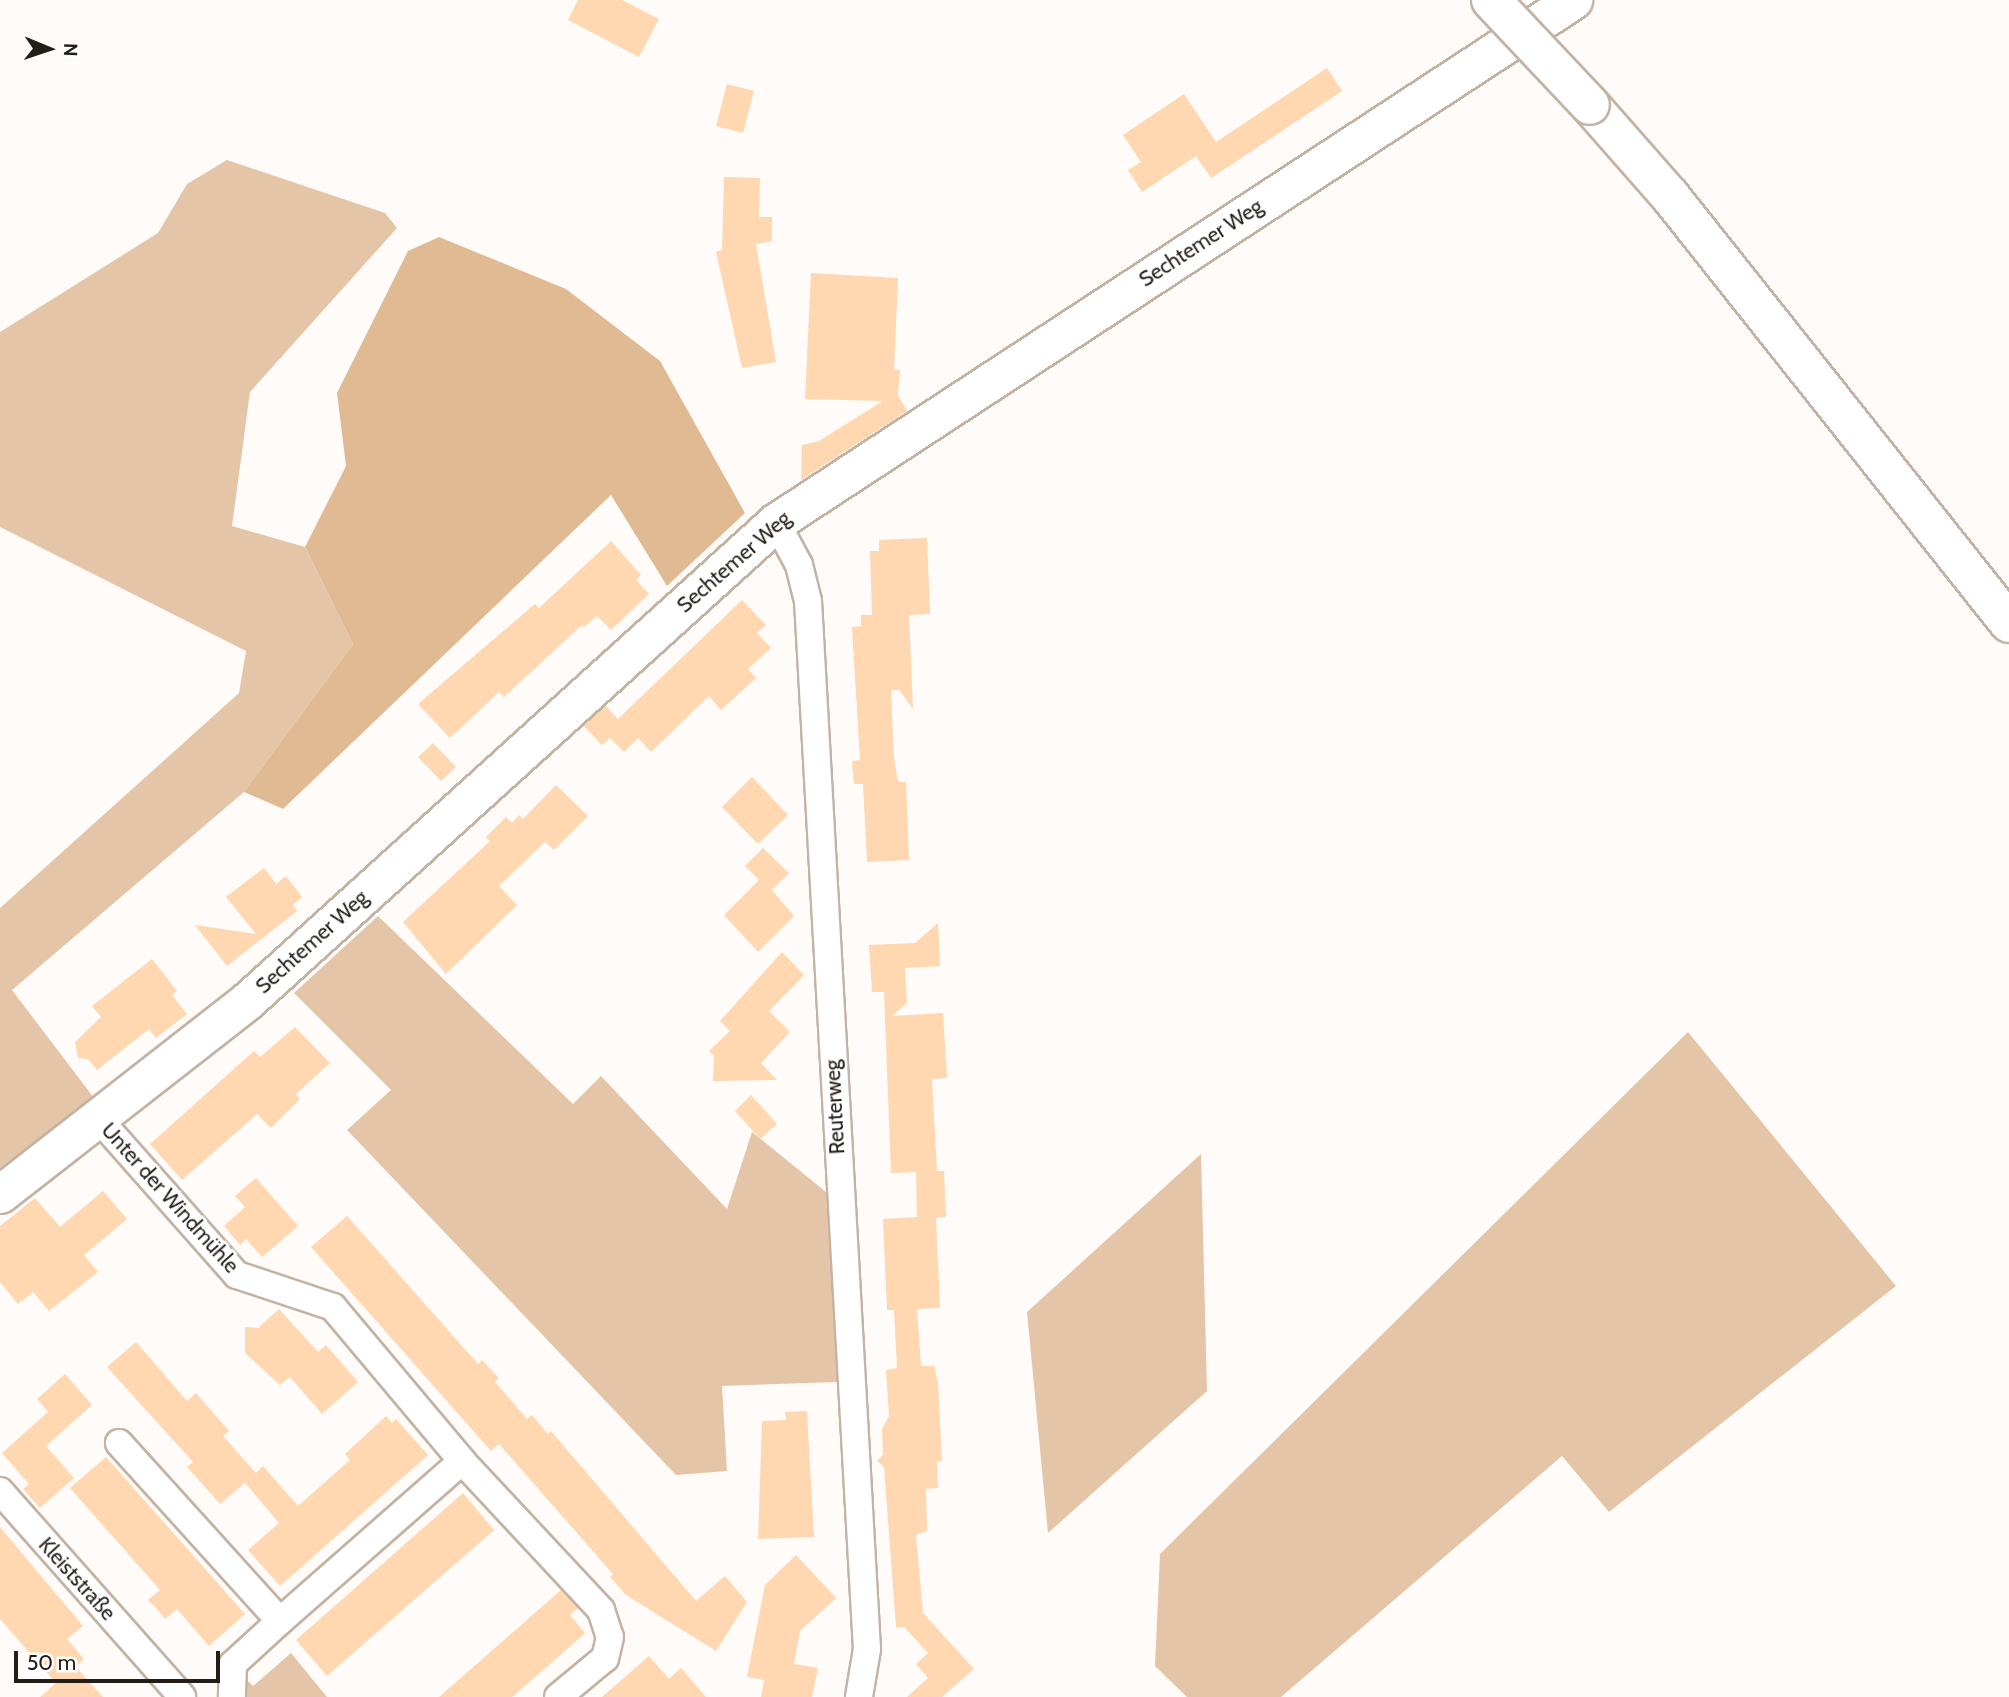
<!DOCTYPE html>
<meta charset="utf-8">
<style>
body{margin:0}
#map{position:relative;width:2009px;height:1697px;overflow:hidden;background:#fefbf8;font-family:Cabin,sans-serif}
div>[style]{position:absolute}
.green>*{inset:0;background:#e4c5a7}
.forest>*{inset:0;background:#e0ba93}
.building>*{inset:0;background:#ffd7b0}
.roads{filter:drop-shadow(2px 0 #c3b3a4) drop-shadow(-2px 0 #c3b3a4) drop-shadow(0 2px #c3b3a4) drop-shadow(0 -2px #c3b3a4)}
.street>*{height:26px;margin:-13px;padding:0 13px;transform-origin:13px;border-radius:13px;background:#fff}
.secondary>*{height:37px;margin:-18.5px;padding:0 18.5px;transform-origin:18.5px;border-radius:18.5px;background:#fff}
.primary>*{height:38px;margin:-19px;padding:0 19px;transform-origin:19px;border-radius:19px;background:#fff}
.bridges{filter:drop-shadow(2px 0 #c3b3a4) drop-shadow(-2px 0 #c3b3a4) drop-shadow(0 2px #c3b3a4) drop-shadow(0 -2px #c3b3a4)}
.primary-bridge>*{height:38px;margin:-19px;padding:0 19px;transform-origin:19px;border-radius:19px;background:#fff}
span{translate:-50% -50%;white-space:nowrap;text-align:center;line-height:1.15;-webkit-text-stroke:5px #fff;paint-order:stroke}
.street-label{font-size:21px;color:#231d17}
.north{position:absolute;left:14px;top:14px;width:70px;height:70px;-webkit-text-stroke:5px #fff;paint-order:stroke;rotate:92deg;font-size:19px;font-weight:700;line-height:28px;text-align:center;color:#231d17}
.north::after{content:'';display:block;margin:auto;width:24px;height:32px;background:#231d17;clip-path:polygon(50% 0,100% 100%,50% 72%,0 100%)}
.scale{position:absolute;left:14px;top:1651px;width:206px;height:32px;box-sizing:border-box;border:4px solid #231d17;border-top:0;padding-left:9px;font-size:21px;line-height:24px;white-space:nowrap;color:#231d17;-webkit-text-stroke:5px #fff;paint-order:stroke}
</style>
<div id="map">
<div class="green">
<div style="clip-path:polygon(227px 160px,385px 213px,397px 228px,250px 392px,232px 526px,305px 547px,353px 644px,244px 792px,12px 990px,94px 1098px,0 1168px,0 908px,239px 693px,246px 651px,0 527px,0 332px,158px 233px,187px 184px)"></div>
<div style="clip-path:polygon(378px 916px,573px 1104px,601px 1076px,727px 1209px,752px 1132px,826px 1192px,838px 1382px,722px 1386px,727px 1471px,676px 1475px,347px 1130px,391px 1090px,294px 993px)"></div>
<div style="clip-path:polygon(1688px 1032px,1896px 1286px,1609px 1512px,1562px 1456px,1281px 1697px,1187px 1697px,1155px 1666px,1160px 1554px)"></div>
<div style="clip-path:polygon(1201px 1154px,1207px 1391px,1048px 1533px,1027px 1312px)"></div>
<div style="clip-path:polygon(291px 1653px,327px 1697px,240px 1697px,240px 1673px,253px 1686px)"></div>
</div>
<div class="forest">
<div style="clip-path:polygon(439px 237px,566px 289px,660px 361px,745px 513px,667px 586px,611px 495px,283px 809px,244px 792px,353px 644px,305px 547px,346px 466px,337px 393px,408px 251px)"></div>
</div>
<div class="building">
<div style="clip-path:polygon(578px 0,622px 0,659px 19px,639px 57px,568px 20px)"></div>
<div style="clip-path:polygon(1327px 68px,1342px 91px,1211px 178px,1196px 156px,1142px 192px,1128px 170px,1141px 162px,1123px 135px,1184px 94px,1216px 142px)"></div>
<div style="clip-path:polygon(727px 84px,754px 91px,743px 133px,716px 126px)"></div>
<div style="clip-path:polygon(724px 177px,760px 178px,759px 217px,772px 217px,772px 241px,756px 244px,776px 362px,742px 368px,716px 252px,722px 250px)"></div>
<div style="clip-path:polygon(811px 273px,898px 278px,894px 370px,900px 370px,898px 395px,907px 411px,801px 480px,802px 445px,819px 441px,883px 401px,805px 399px)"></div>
<div style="clip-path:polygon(927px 538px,930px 614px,909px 615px,913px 709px,899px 690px,891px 690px,894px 758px,898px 782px,906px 782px,909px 860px,867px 862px,863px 784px,854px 784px,852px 761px,860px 760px,852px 627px,861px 626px,861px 615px,872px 615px,870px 551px,879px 551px,879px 540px)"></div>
<div style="clip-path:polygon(611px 541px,641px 575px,636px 580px,649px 594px,611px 630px,597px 616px,584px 627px,582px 625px,504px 697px,499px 692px,450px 738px,418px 704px,535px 604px,539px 608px)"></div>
<div style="clip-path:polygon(742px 600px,766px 625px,757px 633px,771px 648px,748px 669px,756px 678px,721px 710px,709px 696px,651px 752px,638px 738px,624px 752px,610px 738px,602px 745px,583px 725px,605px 705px,618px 719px)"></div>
<div style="clip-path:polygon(433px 743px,456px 767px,441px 781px,418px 757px)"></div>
<div style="clip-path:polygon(752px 777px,788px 815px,758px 844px,722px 807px)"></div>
<div style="clip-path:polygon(556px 785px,588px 816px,554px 850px,545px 842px,499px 886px,517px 905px,446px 974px,403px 922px,490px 841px,486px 837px,506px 817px,512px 823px,519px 815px,523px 819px)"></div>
<div style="clip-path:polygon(763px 848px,789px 873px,772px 890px,794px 916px,758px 952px,724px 915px,759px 880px,745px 866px)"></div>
<div style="clip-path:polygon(264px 868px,276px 884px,286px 876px,302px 897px,293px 905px,297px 911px,227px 966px,195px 925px,256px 934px,226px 897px)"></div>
<div style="clip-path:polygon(938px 923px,940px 966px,905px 968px,907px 1003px,892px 1016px,943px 1013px,947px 1078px,932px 1079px,937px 1171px,944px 1171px,946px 1217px,936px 1218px,940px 1308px,917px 1309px,921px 1366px,934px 1366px,938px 1383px,942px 1461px,937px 1462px,938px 1488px,926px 1489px,927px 1531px,916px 1535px,923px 1613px,974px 1669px,942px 1697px,907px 1697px,928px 1678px,916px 1664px,928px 1653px,904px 1627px,896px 1627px,884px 1467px,877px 1461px,883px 1454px,882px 1429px,889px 1416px,886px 1370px,897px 1368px,894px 1310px,887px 1310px,883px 1219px,917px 1217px,916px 1172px,891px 1173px,884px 992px,872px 992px,869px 945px,915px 943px)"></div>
<div style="clip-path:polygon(782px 952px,804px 975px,769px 1011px,790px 1032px,761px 1063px,777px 1080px,713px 1081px,714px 1056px,709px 1051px,730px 1031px,720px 1021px)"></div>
<div style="clip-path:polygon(152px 959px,177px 991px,172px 995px,187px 1014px,156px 1038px,149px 1029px,97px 1070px,88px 1059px,78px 1058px,75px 1042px,101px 1017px,92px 1006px)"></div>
<div style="clip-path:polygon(295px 1027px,330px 1063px,296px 1094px,300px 1099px,271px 1128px,257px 1114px,182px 1180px,150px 1144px,254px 1051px,260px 1057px)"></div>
<div style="clip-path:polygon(751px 1095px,777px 1124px,760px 1139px,735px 1111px)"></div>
<div style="clip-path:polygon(256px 1178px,298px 1226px,262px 1257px,246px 1239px,240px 1245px,224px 1226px,245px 1207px,235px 1196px)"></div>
<div style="clip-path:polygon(103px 1191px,127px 1219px,84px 1255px,98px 1272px,49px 1311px,33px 1292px,18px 1304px,0 1282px,0 1226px,35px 1198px,60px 1227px)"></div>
<div style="clip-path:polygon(347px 1216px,478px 1364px,482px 1360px,499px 1378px,495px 1382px,527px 1419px,532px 1415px,548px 1434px,551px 1431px,696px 1601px,725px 1576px,747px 1602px,716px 1651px,626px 1595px,610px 1577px,613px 1574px,499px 1444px,491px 1451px,311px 1247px)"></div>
<div style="clip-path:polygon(279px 1309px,318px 1352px,326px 1345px,358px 1382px,322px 1414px,290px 1377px,280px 1385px,245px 1353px,245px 1327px,258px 1328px)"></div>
<div style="clip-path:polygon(136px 1342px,187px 1401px,196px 1393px,229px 1431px,223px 1436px,256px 1473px,263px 1466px,298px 1506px,350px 1460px,345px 1454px,386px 1416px,392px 1423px,396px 1419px,428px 1455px,280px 1586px,248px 1550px,279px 1523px,245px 1483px,220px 1504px,187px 1467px,193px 1462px,107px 1367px)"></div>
<div style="clip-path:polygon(65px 1374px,92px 1405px,46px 1446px,74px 1478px,40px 1508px,23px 1489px,29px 1484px,2px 1453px,48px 1412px,37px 1399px)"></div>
<div style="clip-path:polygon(807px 1411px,814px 1537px,758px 1539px,762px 1421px,786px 1420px,785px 1412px)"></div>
<div style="clip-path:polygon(106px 1457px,245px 1614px,209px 1646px,177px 1609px,165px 1619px,157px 1609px,148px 1600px,160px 1590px,70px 1488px)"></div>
<div style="clip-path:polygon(463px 1493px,494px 1530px,327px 1676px,296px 1640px)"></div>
<div style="clip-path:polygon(0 1527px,83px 1626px,67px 1639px,84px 1659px,76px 1667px,103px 1697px,40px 1697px,56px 1683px,0 1619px)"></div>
<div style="clip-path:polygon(796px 1555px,836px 1598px,800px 1631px,794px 1664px,818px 1668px,812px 1697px,761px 1697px,764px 1680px,747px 1677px,765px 1585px)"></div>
<div style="clip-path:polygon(561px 1590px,578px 1608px,570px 1615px,585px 1633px,566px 1650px,512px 1697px,439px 1697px)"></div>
<div style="clip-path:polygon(649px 1656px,669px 1679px,681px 1668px,706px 1697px,602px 1697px)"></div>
</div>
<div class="roads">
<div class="street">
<div style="left:776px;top:522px;width:49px;rotate:61.9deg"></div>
<div style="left:799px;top:565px;width:37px;rotate:76deg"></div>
<div style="left:808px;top:601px;width:1050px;rotate:86.78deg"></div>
<div style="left:867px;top:1649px;width:49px;rotate:99.5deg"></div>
<div style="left:97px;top:1117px;width:211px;rotate:48.5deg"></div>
<div style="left:237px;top:1275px;width:101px;rotate:18.4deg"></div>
<div style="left:333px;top:1307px;width:201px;rotate:50deg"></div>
<div style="left:462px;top:1461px;width:204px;rotate:47deg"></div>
<div style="left:601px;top:1610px;width:28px;rotate:72deg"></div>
<div style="left:610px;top:1637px;width:22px;rotate:103deg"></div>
<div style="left:605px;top:1658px;width:61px;rotate:140.3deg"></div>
<div style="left:119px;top:1443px;width:240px;rotate:47.9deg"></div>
<div style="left:280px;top:1621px;width:64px;rotate:137.5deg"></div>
<div style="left:233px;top:1664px;width:33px;rotate:92deg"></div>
<div style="left:0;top:1491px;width:275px;rotate:48.5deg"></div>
<div style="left:280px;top:1621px;width:242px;rotate:-41.3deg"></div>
</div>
<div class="secondary">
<div style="left:0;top:1194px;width:313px;rotate:-38deg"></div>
<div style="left:247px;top:1001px;width:714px;rotate:-42.16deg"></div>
<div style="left:776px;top:522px;width:953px;rotate:-33.22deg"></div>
</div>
<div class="primary">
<div style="left:1590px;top:105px;width:121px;rotate:48.7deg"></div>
<div style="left:1670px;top:196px;width:545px;rotate:51.55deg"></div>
</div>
</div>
<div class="bridges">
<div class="primary-bridge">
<div style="left:1491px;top:0;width:144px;rotate:46.7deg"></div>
</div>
</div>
<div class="street-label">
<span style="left:1201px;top:243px;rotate:-33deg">Sechtemer Weg</span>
<span style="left:734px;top:562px;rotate:-41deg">Sechtemer Weg</span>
<span style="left:312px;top:942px;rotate:-42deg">Sechtemer Weg</span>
<span style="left:835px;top:1107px;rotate:-93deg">Reuterweg</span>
<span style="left:170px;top:1198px;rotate:48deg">Unter der Windmühle</span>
<span style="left:77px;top:1579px;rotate:48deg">Kleiststraße</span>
</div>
<div class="north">N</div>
<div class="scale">50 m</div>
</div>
